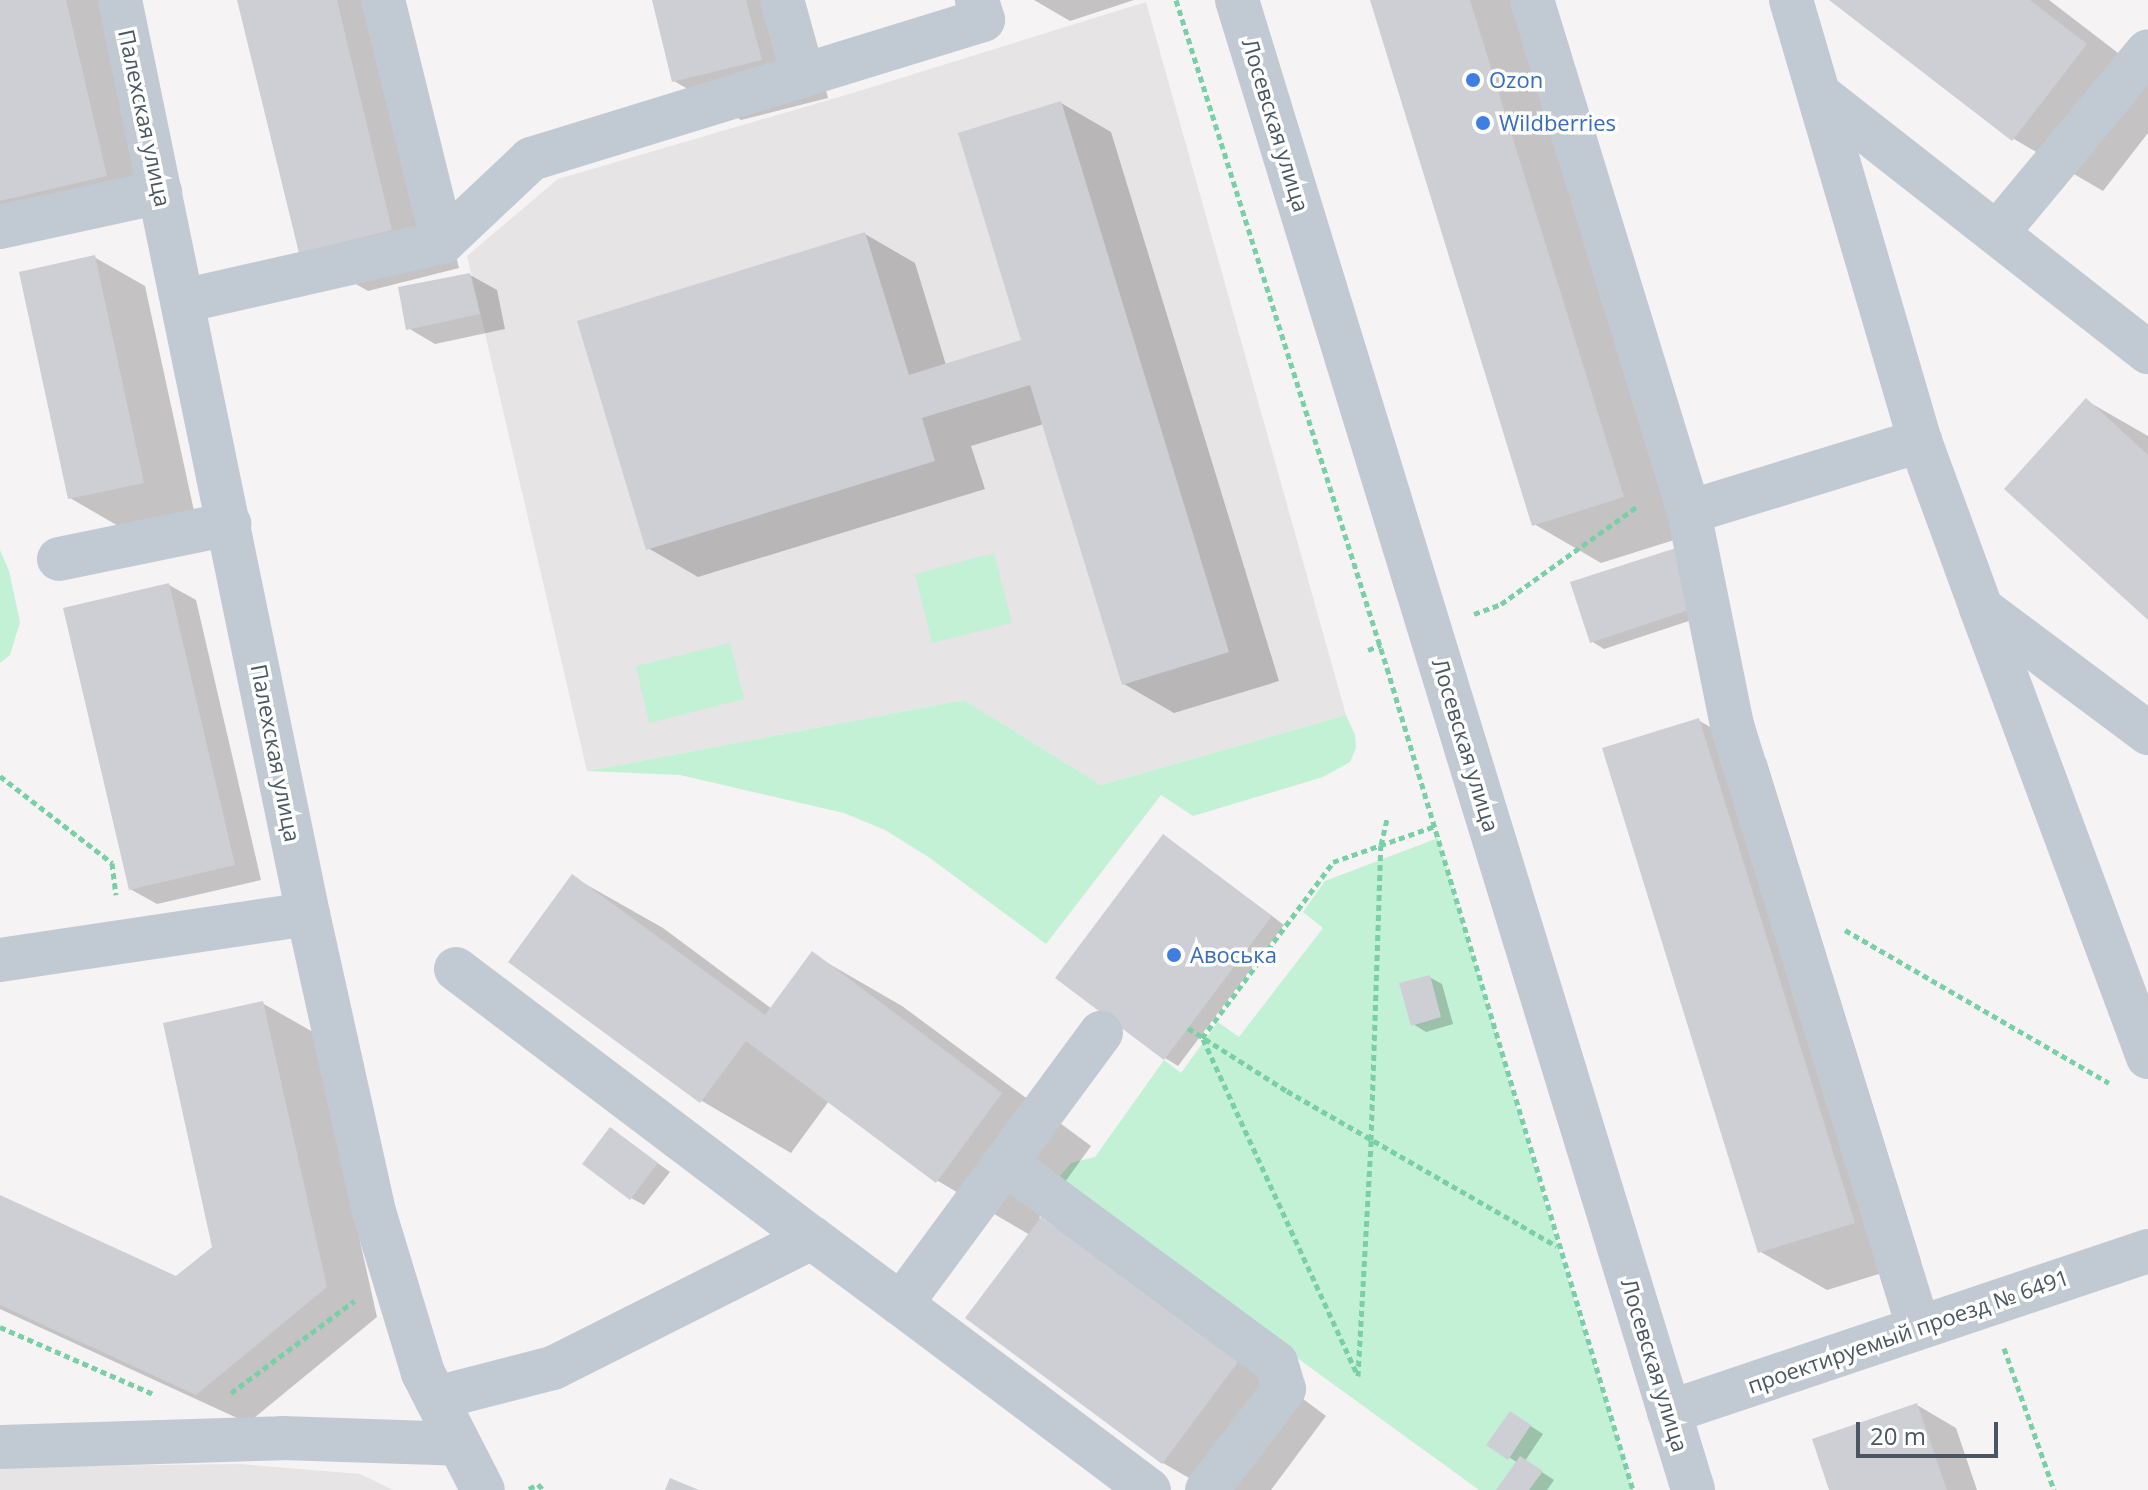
<!DOCTYPE html>
<meta charset="utf-8">
<style>
body{margin:0}
#map{position:relative;width:2148px;height:1490px;overflow:hidden;background:#f5f3f3;font-family:"Open Sans",sans-serif}
div>[style]{position:absolute}
.education>*{inset:0;background:#e6e4e5}
.green>*{inset:0;background:#c3f1d5}
.shadow>*{inset:0;background:#0003}
.building>*{inset:0;background:#cdcfd5}
.path>*{height:5px;margin-top:-2.5px;transform-origin:0;background:repeating-linear-gradient(90deg,#7ad0a6 0 6px,transparent 0 10px)}
.minor>*{height:44px;margin:-22px;padding:0 22px;transform-origin:22px;border-radius:22px;background:#c1cad2}
.dots>*{width:22px;height:22px;translate:-50% -50%;box-sizing:border-box;border:4px solid #fff;border-radius:50%}
span{translate:-50% -50%;white-space:nowrap;text-align:center;line-height:1.15;-webkit-text-stroke:7px #fff;paint-order:stroke}
.shop-label{font-size:22px;color:#366cbe}
.left{translate:0 -50%;text-align:left}
.street-label{font-size:22px;color:#4a5661}
.scale{position:absolute;left:1856px;top:1422px;width:142px;height:36px;box-sizing:border-box;border:4px solid #4a5661;border-top:0;padding-left:10px;font-size:24px;line-height:28px;white-space:nowrap;color:#4a5661;-webkit-text-stroke:6px #fff;paint-order:stroke}
</style>
<div id="map">
<div class="education">
<div style="clip-path:polygon(1146px 2px,1346px 715px,1101px 785px,964px 700px,587px 771px,467px 256px,558px 179px,856px 92px)"></div>
<div style="clip-path:polygon(240px 1464px,360px 1474px,393px 1490px,0 1490px,0 1467px)"></div>
</div>
<div class="green">
<div style="clip-path:polygon(0 550px,9px 571px,20px 622px,10px 655px,0 663px)"></div>
<div style="clip-path:polygon(994px 553px,1012px 623px,932px 643px,915px 574px)"></div>
<div style="clip-path:polygon(730px 643px,744px 699px,649px 723px,636px 666px)"></div>
<div style="clip-path:polygon(964px 700px,1101px 785px,1346px 715px,1355px 735px,1356px 748px,1350px 762px,1323px 777px,1193px 816px,1161px 795px,1046px 944px,930px 858px,885px 830px,844px 813px,680px 775px,587px 771px)"></div>
<div style="clip-path:polygon(1438px 838px,1558px 1246px,1633px 1490px,1479px 1490px,1055px 1182px,1071px 1163px,1095px 1157px,1164px 1060px,1181px 1073px,1218px 1022px,1239px 1037px,1323px 928px,1303px 912px,1325px 881px)"></div>
</div>
<div class="shadow">
<div style="clip-path:polygon(0 0,109px 0,157px 205px,0 211px)"></div>
<div style="clip-path:polygon(239px 0,393px 0,459px 268px,368px 291px,300px 252px)"></div>
<div style="clip-path:polygon(654px 0,803px 0,828px 98px,741px 120px,674px 81px)"></div>
<div style="clip-path:polygon(1034px 0,1134px 0,1070px 21px)"></div>
<div style="clip-path:polygon(1372px 0,1525px 0,1690px 535px,1601px 563px,1534px 524px)"></div>
<div style="clip-path:polygon(1832px 0,2049px 0,2148px 76px,2148px 133px,2103px 191px,2014px 139px)"></div>
<div style="clip-path:polygon(1061px 103px,1111px 132px,1279px 681px,1174px 713px,1124px 684px,1044px 424px,971px 446px,985px 489px,698px 577px,648px 548px,865px 234px,915px 263px,946px 365px,1023px 341px)"></div>
<div style="clip-path:polygon(94px 257px,145px 286px,194px 511px,120px 527px,70px 498px)"></div>
<div style="clip-path:polygon(470px 275px,497px 290px,505px 329px,435px 344px,408px 328px)"></div>
<div style="clip-path:polygon(2087px 401px,2148px 436px,2148px 617px)"></div>
<div style="clip-path:polygon(1573px 583px,1707px 615px,1604px 649px,1591px 641px)"></div>
<div style="clip-path:polygon(169px 585px,196px 600px,261px 880px,157px 904px,130px 889px)"></div>
<div style="clip-path:polygon(1698px 720px,1766px 759px,1921px 1261px,1827px 1290px,1759px 1251px)"></div>
<div style="clip-path:polygon(1164px 836px,1284px 925px,1178px 1066px,1165px 1058px)"></div>
<div style="clip-path:polygon(573px 877px,663px 928px,772px 1009px,812px 954px,902px 1006px,1091px 1146px,1039px 1218px,1131px 1271px,1326px 1416px,1271px 1490px,1210px 1490px,1163px 1463px,1030px 1235px,938px 1181px,829px 1101px,791px 1153px,702px 1101px,511px 961px)"></div>
<div style="clip-path:polygon(1429px 977px,1442px 984px,1453px 1024px,1426px 1032px,1413px 1024px)"></div>
<div style="clip-path:polygon(262px 1003px,313px 1032px,377px 1317px,248px 1423px,0 1309px,0 1197px,177px 1278px,214px 1248px)"></div>
<div style="clip-path:polygon(611px 1129px,670px 1172px,644px 1205px,631px 1198px)"></div>
<div style="clip-path:polygon(1917px 1405px,1956px 1428px,1977px 1490px,1831px 1490px)"></div>
<div style="clip-path:polygon(1523px 1421px,1543px 1434px,1525px 1461px,1554px 1480px,1547px 1490px,1501px 1490px,1518px 1463px,1489px 1444px)"></div>
</div>
<div class="building">
<div style="clip-path:polygon(0 0,66px 0,107px 176px,0 201px)"></div>
<div style="clip-path:polygon(237px 0,337px 0,392px 230px,299px 253px)"></div>
<div style="clip-path:polygon(652px 0,746px 0,762px 60px,672px 82px)"></div>
<div style="clip-path:polygon(1370px 0,1470px 0,1624px 497px,1532px 526px)"></div>
<div style="clip-path:polygon(1829px 0,2030px 0,2087px 44px,2012px 141px)"></div>
<div style="clip-path:polygon(1061px 101px,1229px 652px,1122px 685px,1030px 385px,922px 418px,935px 461px,646px 550px,577px 321px,865px 232px,909px 375px,1021px 340px,958px 133px)"></div>
<div style="clip-path:polygon(95px 255px,144px 483px,68px 499px,19px 272px)"></div>
<div style="clip-path:polygon(470px 273px,480px 314px,406px 330px,398px 287px)"></div>
<div style="clip-path:polygon(2086px 398px,2148px 455px,2148px 620px,2004px 489px)"></div>
<div style="clip-path:polygon(1676px 548px,1695px 608px,1590px 643px,1570px 582px)"></div>
<div style="clip-path:polygon(169px 583px,235px 865px,129px 890px,63px 608px)"></div>
<div style="clip-path:polygon(1699px 718px,1855px 1223px,1758px 1253px,1602px 748px)"></div>
<div style="clip-path:polygon(1163px 834px,1272px 916px,1164px 1060px,1055px 978px)"></div>
<div style="clip-path:polygon(572px 874px,765px 1015px,812px 951px,1002px 1093px,936px 1183px,746px 1041px,700px 1103px,508px 962px)"></div>
<div style="clip-path:polygon(1430px 975px,1441px 1017px,1411px 1026px,1399px 983px)"></div>
<div style="clip-path:polygon(263px 1001px,327px 1287px,196px 1395px,0 1305px,0 1195px,176px 1276px,212px 1247px,163px 1023px)"></div>
<div style="clip-path:polygon(610px 1127px,658px 1163px,630px 1200px,582px 1164px)"></div>
<div style="clip-path:polygon(1041px 1217px,1238px 1362px,1162px 1464px,965px 1318px)"></div>
<div style="clip-path:polygon(1917px 1403px,1947px 1490px,1829px 1490px,1812px 1439px)"></div>
<div style="clip-path:polygon(1510px 1411px,1531px 1425px,1508px 1460px,1486px 1445px)"></div>
<div style="clip-path:polygon(1520px 1456px,1543px 1471px,1529px 1490px,1496px 1490px)"></div>
<div style="clip-path:polygon(670px 1478px,699px 1490px,665px 1490px)"></div>
</div>
<div class="path">
<div style="left:1176px;top:0;width:701px;rotate:72.47deg"></div>
<div style="left:1387px;top:668px;width:858px;rotate:73.34deg"></div>
<div style="left:1474px;top:614px;width:29px;rotate:-20deg"></div>
<div style="left:1501px;top:604px;width:168px;rotate:-35.6deg"></div>
<div style="left:1368px;top:650px;width:14px;rotate:-21deg"></div>
<div style="left:0;top:776px;width:142px;rotate:37.8deg"></div>
<div style="left:112px;top:863px;width:32px;rotate:83deg"></div>
<div style="left:1845px;top:930px;width:305px;rotate:30.1deg"></div>
<div style="left:1188px;top:1028px;width:117px;rotate:32.5deg"></div>
<div style="left:1287px;top:1091px;width:311px;rotate:29.9deg"></div>
<div style="left:1202px;top:1038px;width:219px;rotate:-53.3deg"></div>
<div style="left:1333px;top:862px;width:108px;rotate:-19.4deg"></div>
<div style="left:1203px;top:1039px;width:366px;rotate:65.3deg"></div>
<div style="left:0;top:1327px;width:167px;rotate:23.6deg"></div>
<div style="left:2004px;top:1348px;width:151px;rotate:70.6deg"></div>
<div style="left:1358px;top:1376px;width:236px;rotate:-86.8deg"></div>
<div style="left:1371px;top:1140px;width:295px;rotate:-88.1deg"></div>
<div style="left:1381px;top:845px;width:27px;rotate:-77deg"></div>
<div style="left:231px;top:1393px;width:154px;rotate:-36.8deg"></div>
<div style="left:529px;top:1489px;width:10px;rotate:-29deg"></div>
<div style="left:538px;top:1484px;width:8px;rotate:50deg"></div>
</div>
<div class="minor">
<div style="left:120px;top:0;width:933px;rotate:78.38deg"></div>
<div style="left:308px;top:914px;width:308px;rotate:77.5deg"></div>
<div style="left:375px;top:1215px;width:165px;rotate:73.1deg"></div>
<div style="left:423px;top:1373px;width:131px;rotate:62.9deg"></div>
<div style="left:383px;top:0;width:249px;rotate:76.1deg"></div>
<div style="left:782px;top:0;width:78px;rotate:74.4deg"></div>
<div style="left:1237px;top:0;width:1558px;rotate:72.98deg"></div>
<div style="left:1532px;top:0;width:536px;rotate:72.95deg"></div>
<div style="left:1689px;top:512px;width:217px;rotate:78.6deg"></div>
<div style="left:1732px;top:725px;width:629px;rotate:72.8deg"></div>
<div style="left:1791px;top:0;width:459px;rotate:73.7deg"></div>
<div style="left:1920px;top:441px;width:178px;rotate:69.9deg"></div>
<div style="left:1981px;top:608px;width:209px;rotate:36.8deg"></div>
<div style="left:1820px;top:95px;width:417px;rotate:38.1deg"></div>
<div style="left:0;top:227px;width:164px;rotate:-12.3deg"></div>
<div style="left:1997px;top:233px;width:236px;rotate:-50.3deg"></div>
<div style="left:183px;top:301px;width:267px;rotate:-12.8deg"></div>
<div style="left:443px;top:242px;width:121px;rotate:-43.3deg"></div>
<div style="left:531px;top:159px;width:473px;rotate:-17.1deg"></div>
<div style="left:983px;top:20px;width:21px;rotate:-107deg"></div>
<div style="left:1689px;top:512px;width:242px;rotate:-17.1deg"></div>
<div style="left:59px;top:559px;width:174px;rotate:-11.6deg"></div>
<div style="left:1981px;top:608px;width:479px;rotate:69.6deg"></div>
<div style="left:0;top:960px;width:311px;rotate:-8.5deg"></div>
<div style="left:456px;top:969px;width:446px;rotate:37.1deg"></div>
<div style="left:1005px;top:1163px;width:337px;rotate:36.4deg"></div>
<div style="left:1276px;top:1363px;width:27px;rotate:73deg"></div>
<div style="left:1284px;top:1389px;width:127px;rotate:127.3deg"></div>
<div style="left:901px;top:1304px;width:310px;rotate:36.9deg"></div>
<div style="left:436px;top:1398px;width:121px;rotate:-14.4deg"></div>
<div style="left:553px;top:1368px;width:290px;rotate:-26.7deg"></div>
<div style="left:812px;top:1238px;width:111px;rotate:36.6deg"></div>
<div style="left:901px;top:1304px;width:337px;rotate:-53.6deg"></div>
<div style="left:1669px;top:1412px;width:505px;rotate:-18.58deg"></div>
<div style="left:0;top:1447px;width:282px;rotate:-1.8deg"></div>
<div style="left:282px;top:1438px;width:177px;rotate:1.9deg"></div>
</div>
<div class="dots">
<div style="left:1473px;top:80px;background:#3f7fe0"></div>
<div style="left:1483px;top:123px;background:#3f7fe0"></div>
<div style="left:1174px;top:955px;background:#3f7fe0"></div>
</div>
<div class="shop-label">
<span class="left" style="left:1489px;top:80px">Ozon</span>
<span class="left" style="left:1499px;top:123px">Wildberries</span>
<span class="left" style="left:1190px;top:955px">Авоська</span>
</div>
<div class="street-label">
<span style="left:145px;top:118px;rotate:78deg">Палехская улица</span>
<span style="left:1276px;top:125px;rotate:73deg">Лосевская улица</span>
<span style="left:1466px;top:745px;rotate:73deg">Лосевская улица</span>
<span style="left:276px;top:753px;rotate:79deg">Палехская улица</span>
<span style="left:1908px;top:1331px;rotate:-19deg">проектируемый проезд № 6491</span>
<span style="left:1655px;top:1365px;rotate:73deg">Лосевская улица</span>
</div>
<div class="scale">20 m</div>
</div>
